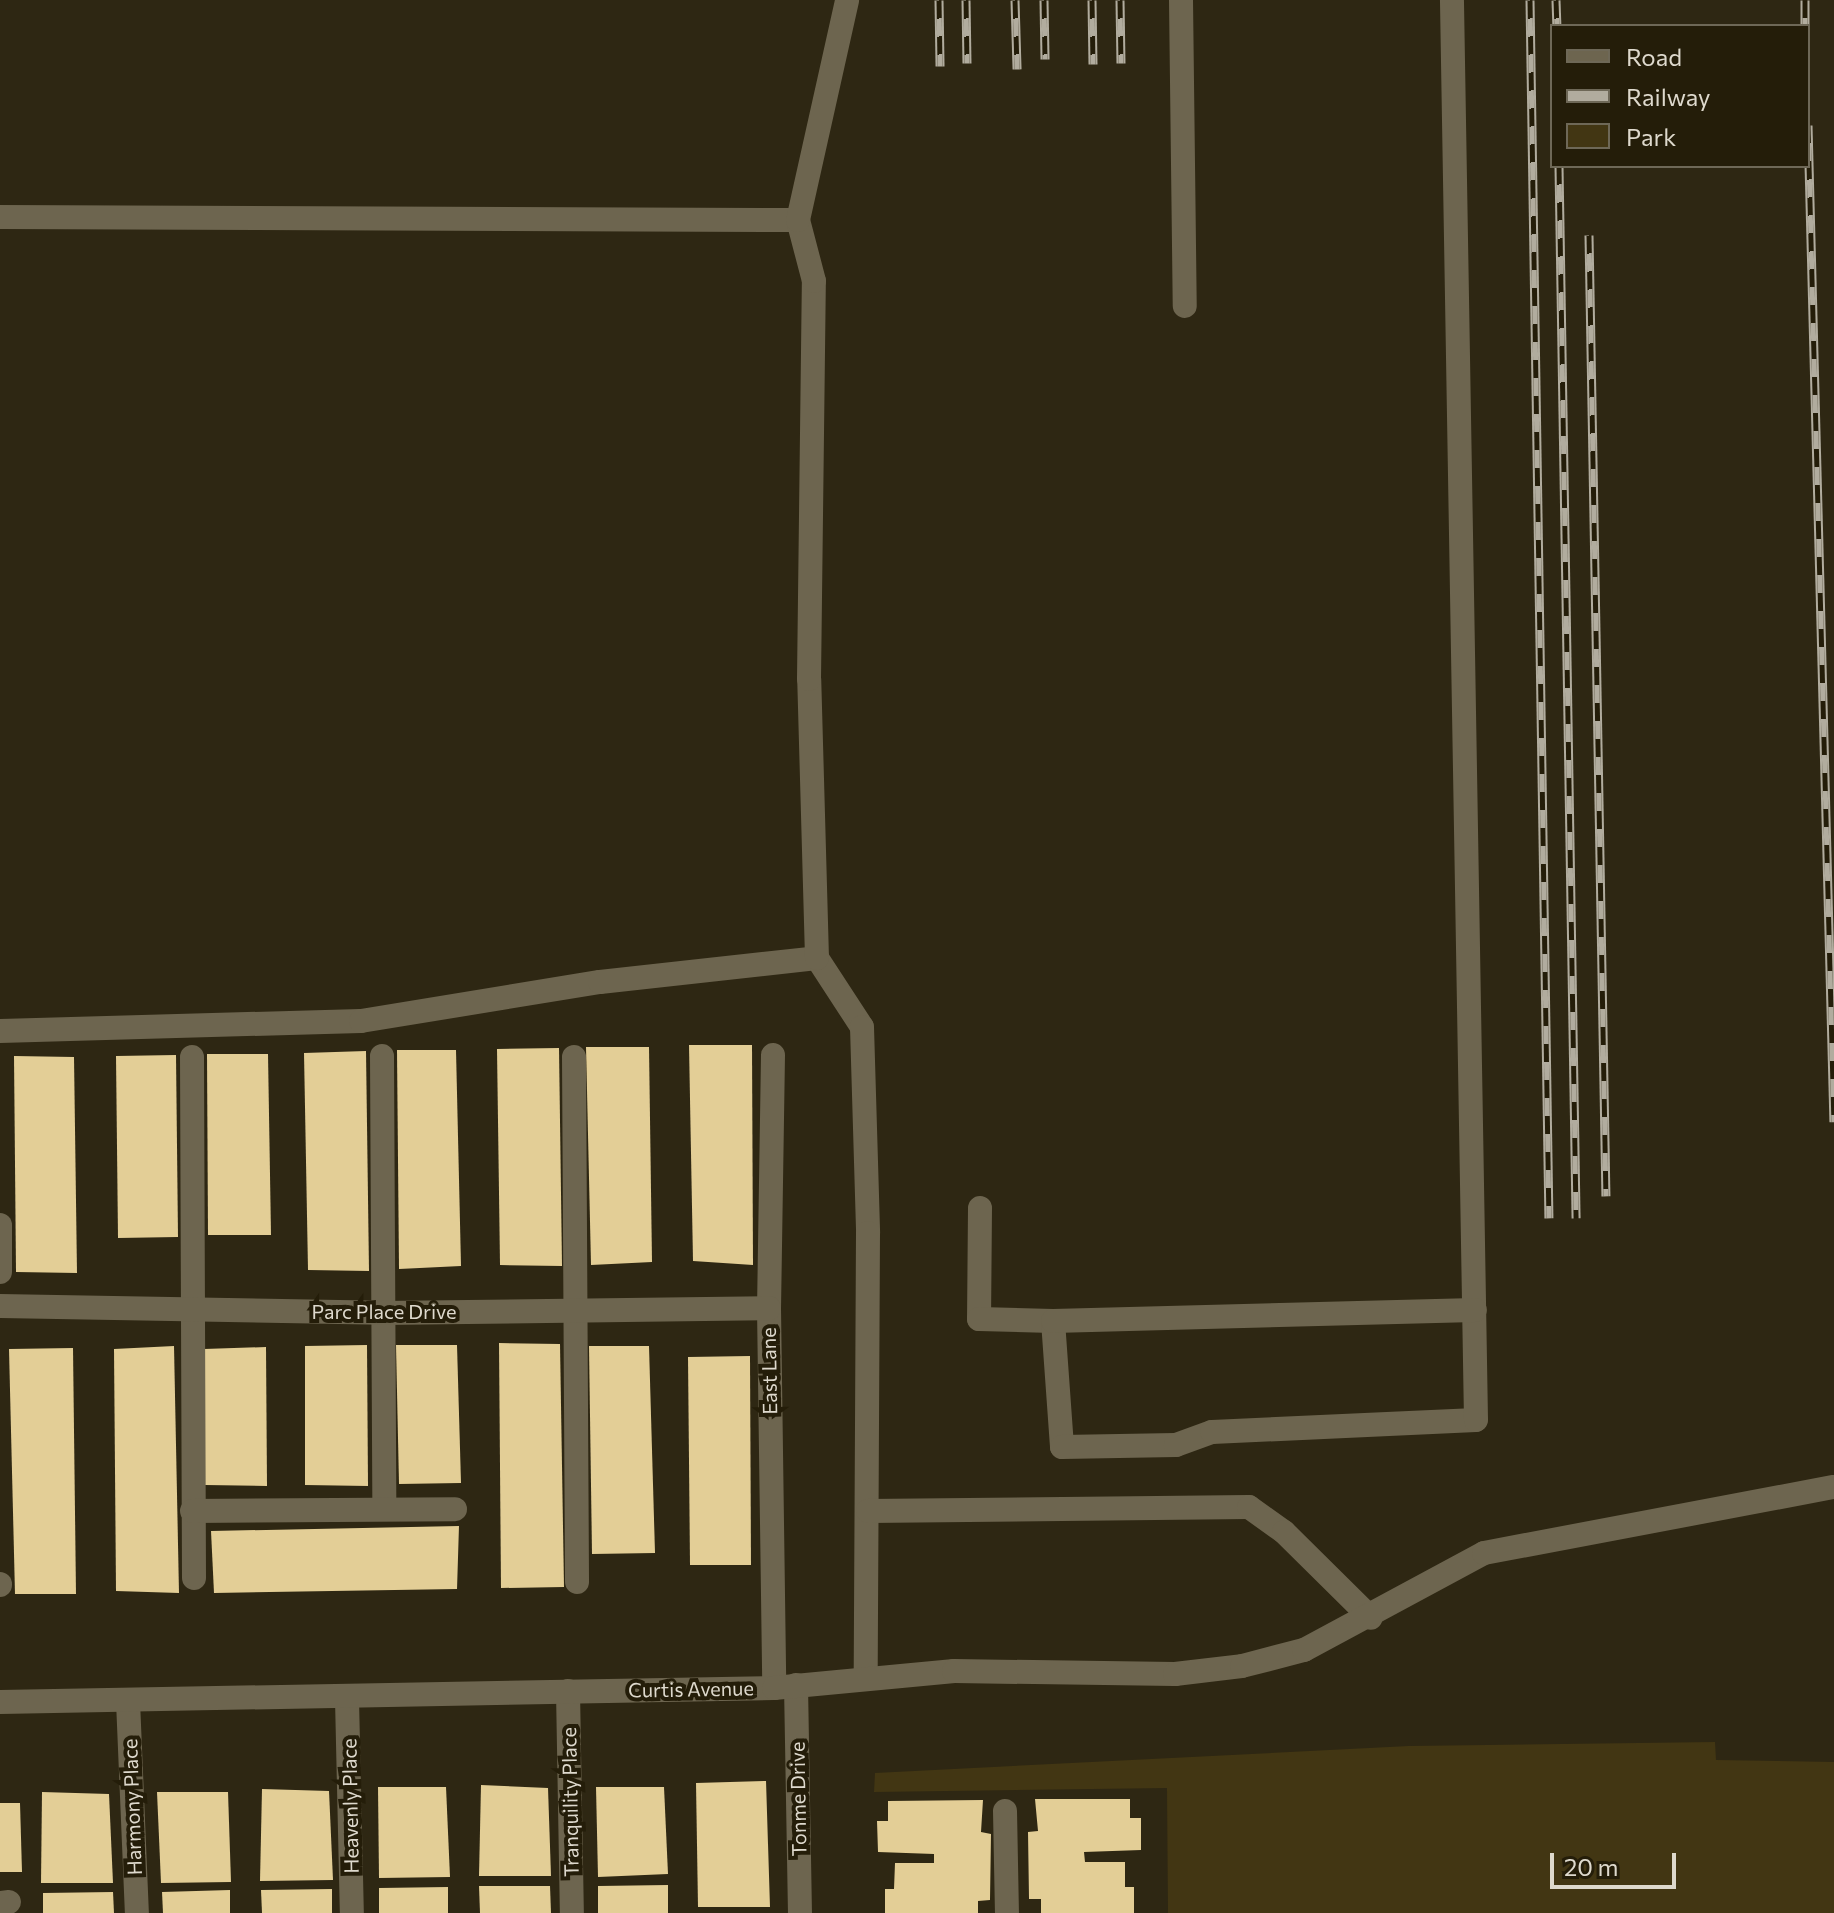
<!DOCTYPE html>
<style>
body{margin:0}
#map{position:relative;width:1834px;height:1913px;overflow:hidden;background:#2e2713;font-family:Commissioner,sans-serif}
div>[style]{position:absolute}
.green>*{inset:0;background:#423613}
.building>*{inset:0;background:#e3ce96}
.minor>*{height:24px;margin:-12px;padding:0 12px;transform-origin:12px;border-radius:12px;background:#6d654f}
.rail>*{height:9px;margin-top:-4.5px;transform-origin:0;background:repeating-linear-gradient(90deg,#241d09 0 18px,#b1ac9e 0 36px);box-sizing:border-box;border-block:2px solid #b1ac9e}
span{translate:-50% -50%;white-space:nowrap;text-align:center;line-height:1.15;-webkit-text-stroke:8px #241d09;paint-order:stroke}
.street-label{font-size:20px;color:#ded9cd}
.legend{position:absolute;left:1550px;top:24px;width:260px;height:144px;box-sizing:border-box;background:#241d09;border:2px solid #6e6857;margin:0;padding:10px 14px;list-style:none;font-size:24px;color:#ded9cd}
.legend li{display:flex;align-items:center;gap:16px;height:40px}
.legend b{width:40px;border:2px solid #6e6857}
.scale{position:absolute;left:1550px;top:1853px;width:126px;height:36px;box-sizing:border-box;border:4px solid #ded9cd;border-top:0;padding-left:10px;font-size:24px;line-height:28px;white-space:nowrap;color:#ded9cd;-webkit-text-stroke:6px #241d09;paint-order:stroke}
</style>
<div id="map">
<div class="green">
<div style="clip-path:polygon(1715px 1742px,1716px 1760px,1834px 1762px,1834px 1913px,1168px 1913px,1167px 1788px,874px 1792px,875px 1773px,1409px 1746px)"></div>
</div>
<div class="building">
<div style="clip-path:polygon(689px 1045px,752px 1045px,753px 1265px,693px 1261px)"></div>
<div style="clip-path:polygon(586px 1047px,649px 1047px,652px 1262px,591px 1265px)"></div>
<div style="clip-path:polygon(559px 1048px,562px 1266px,500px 1265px,497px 1049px)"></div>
<div style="clip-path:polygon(397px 1050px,456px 1050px,461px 1266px,399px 1269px)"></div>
<div style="clip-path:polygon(366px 1051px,369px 1271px,308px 1270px,304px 1053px)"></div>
<div style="clip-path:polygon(207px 1054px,268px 1054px,271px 1235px,208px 1235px)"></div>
<div style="clip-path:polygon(176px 1055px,178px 1237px,118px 1238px,116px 1056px)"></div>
<div style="clip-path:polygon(14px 1056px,74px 1057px,77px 1273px,16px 1272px)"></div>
<div style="clip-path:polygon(499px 1343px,560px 1344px,564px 1587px,501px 1588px)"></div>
<div style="clip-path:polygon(367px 1345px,368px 1486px,305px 1485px,305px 1346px)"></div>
<div style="clip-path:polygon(396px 1345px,457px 1345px,461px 1483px,399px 1484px)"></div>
<div style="clip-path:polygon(174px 1346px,179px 1593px,116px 1591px,114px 1349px)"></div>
<div style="clip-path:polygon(589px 1346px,649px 1346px,655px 1553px,592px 1554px)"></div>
<div style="clip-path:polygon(266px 1347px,267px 1486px,205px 1485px,204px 1349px)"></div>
<div style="clip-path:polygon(73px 1348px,76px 1594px,15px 1594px,9px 1349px)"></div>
<div style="clip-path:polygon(750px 1356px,751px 1565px,690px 1565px,688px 1357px)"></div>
<div style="clip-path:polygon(459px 1526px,457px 1589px,214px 1593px,211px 1531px)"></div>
<div style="clip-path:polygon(766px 1781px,770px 1907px,698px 1907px,696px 1783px)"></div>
<div style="clip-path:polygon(481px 1785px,548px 1788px,551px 1876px,479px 1876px)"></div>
<div style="clip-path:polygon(378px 1787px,446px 1787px,450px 1877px,379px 1878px)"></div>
<div style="clip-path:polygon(596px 1787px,664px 1787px,668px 1874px,598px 1877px)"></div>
<div style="clip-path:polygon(262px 1789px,329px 1791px,333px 1880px,260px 1881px)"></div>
<div style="clip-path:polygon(42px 1792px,109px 1794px,113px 1883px,41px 1883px)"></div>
<div style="clip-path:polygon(157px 1792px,228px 1792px,231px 1882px,161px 1883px)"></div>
<div style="clip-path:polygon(1035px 1799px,1130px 1799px,1130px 1818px,1141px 1818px,1141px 1850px,1084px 1852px,1085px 1862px,1125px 1862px,1125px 1887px,1134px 1887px,1134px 1913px,1041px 1913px,1041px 1899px,1029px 1899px,1028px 1832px,1038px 1831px)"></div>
<div style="clip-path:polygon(983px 1800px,981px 1832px,991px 1834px,990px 1900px,978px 1901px,978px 1913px,885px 1913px,885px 1889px,894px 1889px,895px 1863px,934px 1863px,934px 1854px,878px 1852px,877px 1821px,888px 1821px,888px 1801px)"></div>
<div style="clip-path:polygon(0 1803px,20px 1803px,22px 1872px,0 1872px)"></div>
<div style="clip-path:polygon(668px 1885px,668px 1913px,598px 1913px,598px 1886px)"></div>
<div style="clip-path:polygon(479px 1886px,550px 1886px,551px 1913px,480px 1913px)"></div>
<div style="clip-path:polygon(448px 1887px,448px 1913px,379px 1913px,379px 1888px)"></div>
<div style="clip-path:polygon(332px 1889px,332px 1913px,262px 1913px,261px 1890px)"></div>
<div style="clip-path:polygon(230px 1890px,230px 1913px,163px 1913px,162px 1892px)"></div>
<div style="clip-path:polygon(113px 1892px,114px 1913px,43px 1913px,43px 1893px)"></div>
</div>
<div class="minor">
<div style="left:1181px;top:0;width:306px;rotate:89.3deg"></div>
<div style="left:0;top:217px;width:798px;rotate:0.22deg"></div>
<div style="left:817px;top:958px;width:82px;rotate:56.9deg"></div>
<div style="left:862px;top:1027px;width:206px;rotate:88.3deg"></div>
<div style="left:868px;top:1233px;width:444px;rotate:90.3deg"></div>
<div style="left:0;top:1031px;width:361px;rotate:-1.6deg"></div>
<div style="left:361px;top:1021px;width:242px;rotate:-9.3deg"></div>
<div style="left:600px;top:982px;width:218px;rotate:-6.3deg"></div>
<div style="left:817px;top:958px;width:279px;rotate:-91.6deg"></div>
<div style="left:809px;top:679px;width:398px;rotate:-89.3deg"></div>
<div style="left:814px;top:281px;width:63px;rotate:-104.7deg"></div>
<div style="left:798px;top:220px;width:225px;rotate:-77.4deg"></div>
<div style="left:773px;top:1055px;width:253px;rotate:90.9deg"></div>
<div style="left:769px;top:1308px;width:380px;rotate:89.2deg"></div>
<div style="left:382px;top:1056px;width:453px;rotate:89.7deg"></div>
<div style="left:192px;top:1057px;width:521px;rotate:89.78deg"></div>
<div style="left:574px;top:1057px;width:525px;rotate:89.67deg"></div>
<div style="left:980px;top:1208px;width:111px;rotate:90.5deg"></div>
<div style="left:979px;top:1319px;width:74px;rotate:1.5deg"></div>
<div style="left:1053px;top:1321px;width:126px;rotate:85.9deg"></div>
<div style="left:1062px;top:1447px;width:114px;rotate:-1deg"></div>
<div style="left:1176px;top:1445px;width:38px;rotate:-20deg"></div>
<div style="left:1212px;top:1432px;width:264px;rotate:-2.6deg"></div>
<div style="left:1476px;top:1420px;width:1420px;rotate:-90.97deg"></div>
<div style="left:0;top:1225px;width:47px;rotate:90deg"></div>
<div style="left:0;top:1306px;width:382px;rotate:1deg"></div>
<div style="left:382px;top:1313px;width:387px;rotate:-0.7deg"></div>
<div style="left:1053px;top:1321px;width:422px;rotate:-1.5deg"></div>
<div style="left:192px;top:1511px;width:263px;rotate:-0.4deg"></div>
<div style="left:868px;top:1511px;width:381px;rotate:-0.6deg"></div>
<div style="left:1249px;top:1507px;width:43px;rotate:35.5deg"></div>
<div style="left:1284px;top:1532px;width:122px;rotate:44.7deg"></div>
<div style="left:0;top:1584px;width:1px;rotate:90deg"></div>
<div style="left:796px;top:1685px;width:228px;rotate:89deg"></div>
<div style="left:568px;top:1691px;width:222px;rotate:89deg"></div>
<div style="left:347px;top:1699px;width:214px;rotate:88.7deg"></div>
<div style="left:128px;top:1701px;width:212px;rotate:87.6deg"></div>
<div style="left:0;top:1702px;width:774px;rotate:-1.04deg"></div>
<div style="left:774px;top:1688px;width:181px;rotate:-5.4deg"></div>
<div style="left:954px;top:1671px;width:221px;rotate:0.8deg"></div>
<div style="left:1175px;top:1674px;width:67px;rotate:-6.8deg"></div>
<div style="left:1242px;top:1666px;width:64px;rotate:-14.5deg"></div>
<div style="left:1304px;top:1650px;width:204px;rotate:-28.3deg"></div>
<div style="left:1484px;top:1553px;width:356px;rotate:-10.7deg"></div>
<div style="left:1005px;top:1811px;width:102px;rotate:88.9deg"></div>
<div style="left:0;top:1903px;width:9px;rotate:-6deg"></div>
</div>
<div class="rail">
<div style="left:939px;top:0;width:66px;rotate:89.1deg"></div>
<div style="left:966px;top:0;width:63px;rotate:89.1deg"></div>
<div style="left:1015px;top:0;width:69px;rotate:88.3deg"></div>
<div style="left:1044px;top:0;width:59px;rotate:89deg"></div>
<div style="left:1092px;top:0;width:64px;rotate:89.1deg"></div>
<div style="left:1120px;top:0;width:63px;rotate:89.1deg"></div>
<div style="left:1530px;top:0;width:1218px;rotate:89.11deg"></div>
<div style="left:1556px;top:0;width:26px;rotate:88deg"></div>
<div style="left:1805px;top:0;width:26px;rotate:90deg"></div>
<div style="left:1808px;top:125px;width:997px;rotate:88.51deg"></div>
<div style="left:1559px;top:166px;width:1052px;rotate:89.07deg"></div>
<div style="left:1589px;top:235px;width:961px;rotate:88.99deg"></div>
</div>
<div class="street-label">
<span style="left:384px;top:1311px">Parc Place Drive</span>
<span style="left:769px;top:1371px;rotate:-91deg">East Lane</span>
<span style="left:691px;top:1689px;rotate:-1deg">Curtis Avenue</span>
<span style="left:798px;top:1799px;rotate:-91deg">Tonme Drive</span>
<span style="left:570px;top:1802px;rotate:-91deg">Tranquility Place</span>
<span style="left:350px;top:1806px;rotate:-91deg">Heavenly Place</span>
<span style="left:132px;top:1807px;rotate:-92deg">Harmony Place</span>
</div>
<ul class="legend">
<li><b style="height:10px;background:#6d654f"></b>Road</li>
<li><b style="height:10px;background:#b1ac9e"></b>Railway</li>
<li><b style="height:22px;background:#423613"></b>Park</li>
</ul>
<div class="scale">20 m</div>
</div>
